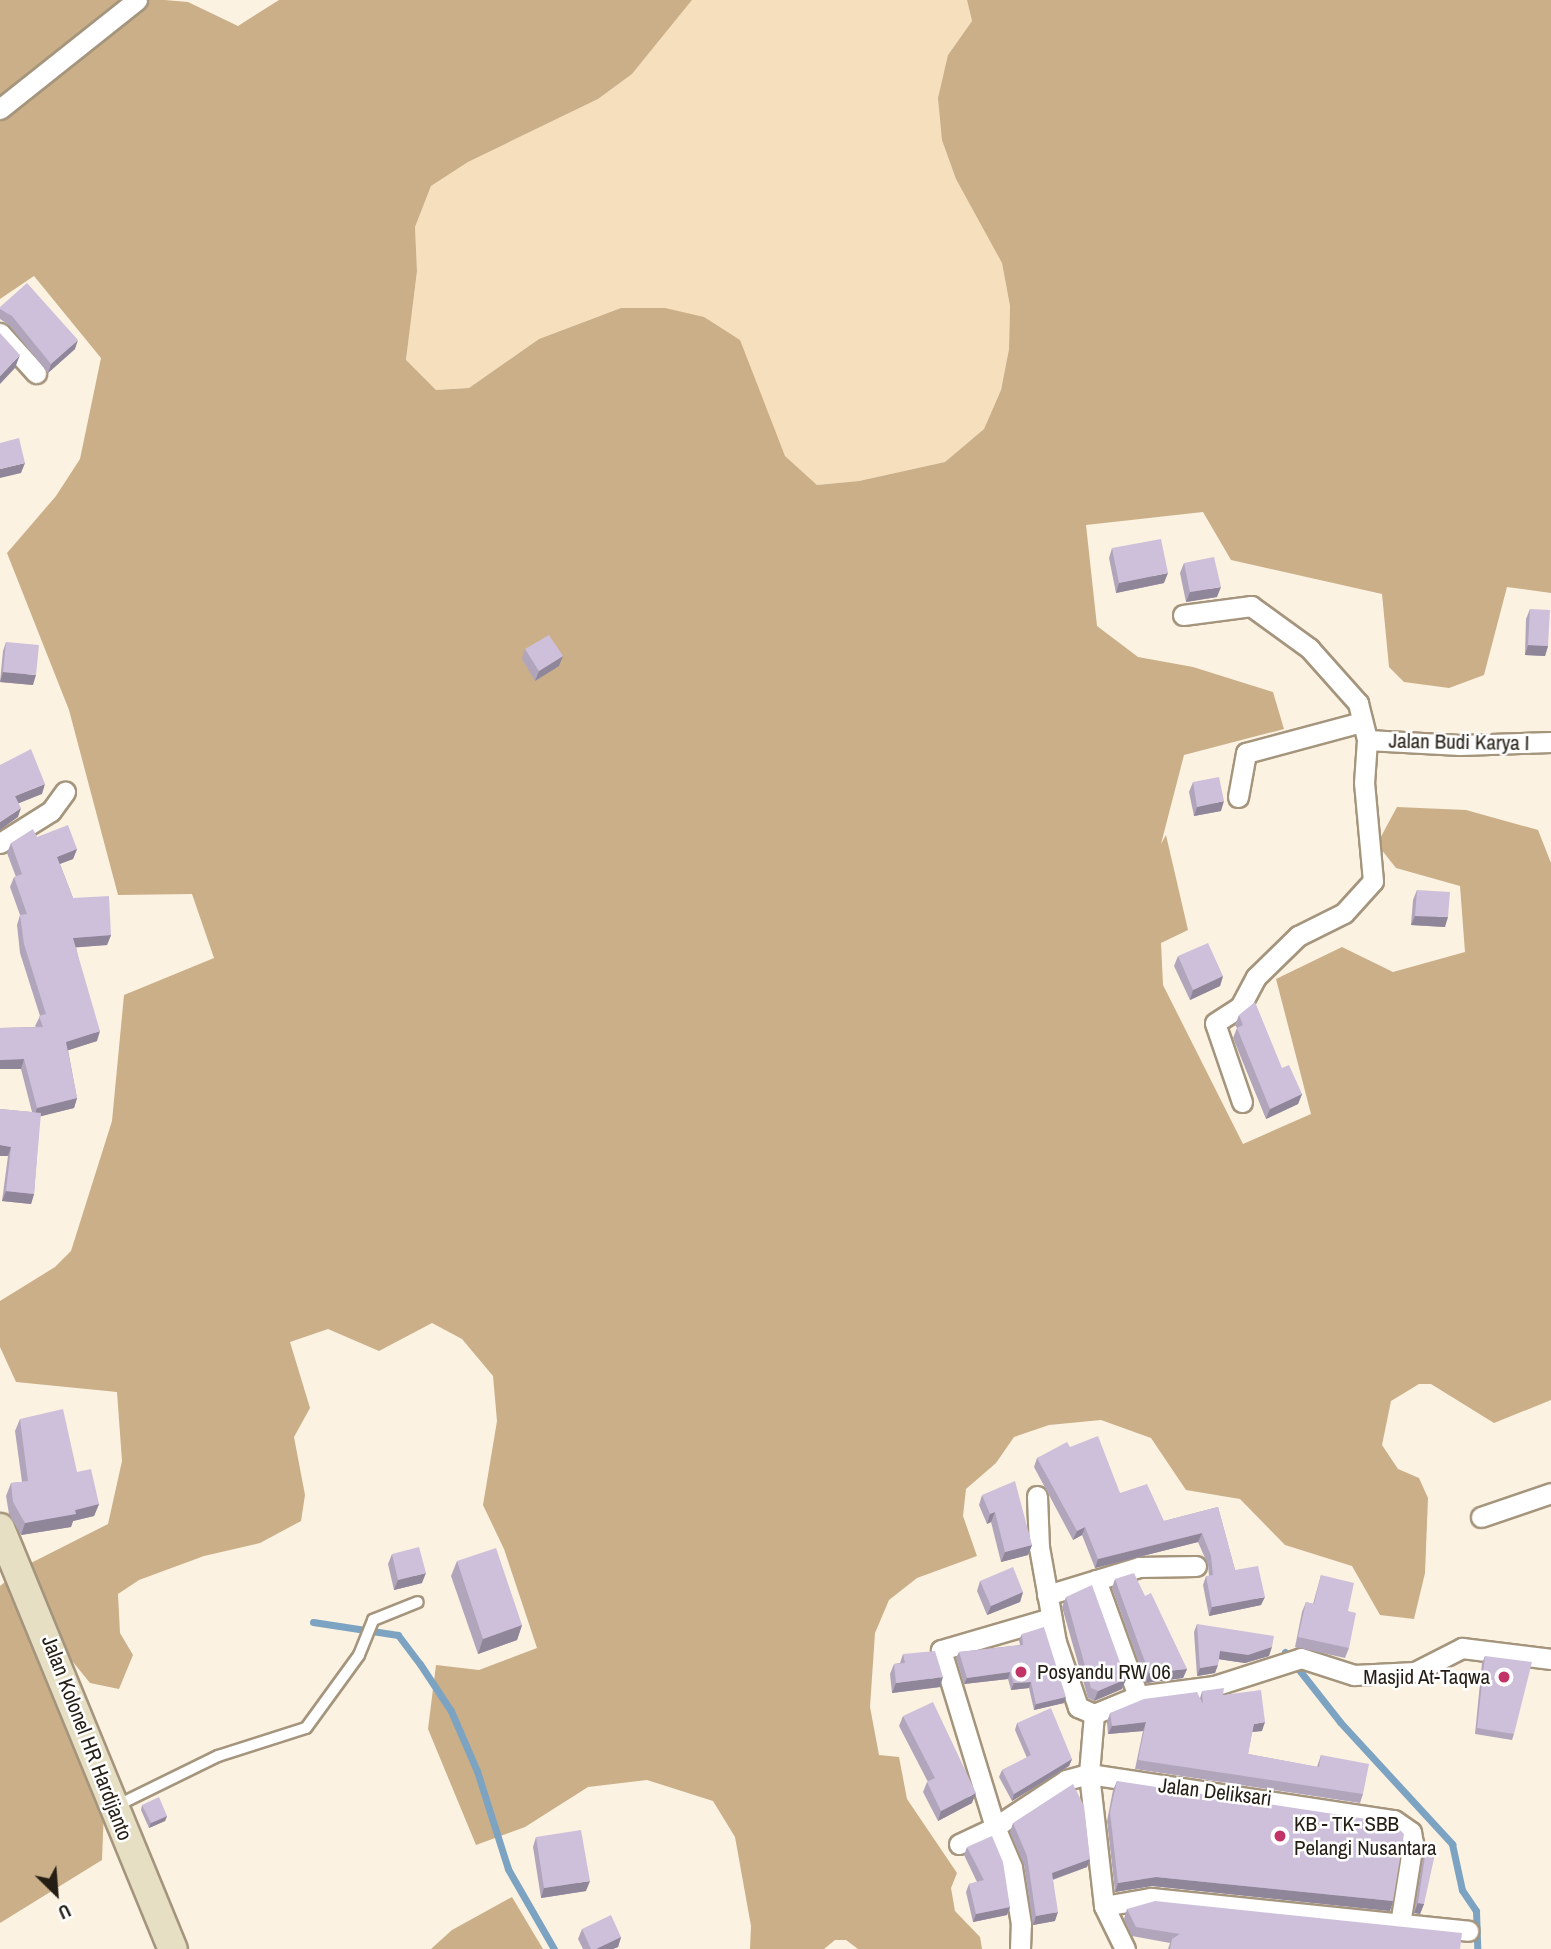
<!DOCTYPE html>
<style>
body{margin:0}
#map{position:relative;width:1551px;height:1949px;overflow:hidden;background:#fcf2e2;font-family:"Archivo Narrow",sans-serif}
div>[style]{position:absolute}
.green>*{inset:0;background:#f6dfbd}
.forest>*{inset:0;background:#caaf88}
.stream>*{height:7px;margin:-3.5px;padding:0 3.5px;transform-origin:3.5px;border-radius:3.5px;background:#7ca3c1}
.roads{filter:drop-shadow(2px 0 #a5957d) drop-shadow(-2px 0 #a5957d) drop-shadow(0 2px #a5957d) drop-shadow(0 -2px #a5957d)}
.service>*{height:10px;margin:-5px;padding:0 5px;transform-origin:5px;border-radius:5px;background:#fff}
.minor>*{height:19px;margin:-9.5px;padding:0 9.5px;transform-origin:9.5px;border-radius:9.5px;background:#fff}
.secondary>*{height:28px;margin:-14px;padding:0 14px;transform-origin:14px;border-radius:14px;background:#e6dfc4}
.wall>*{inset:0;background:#b1a5bb}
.shaded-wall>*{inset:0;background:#908699}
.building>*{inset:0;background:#cec0da}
.dots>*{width:19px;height:19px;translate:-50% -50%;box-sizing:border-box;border:4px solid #fff;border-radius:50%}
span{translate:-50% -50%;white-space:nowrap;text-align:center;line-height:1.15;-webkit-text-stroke:5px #fff;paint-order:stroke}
.street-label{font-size:21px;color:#251e15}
.poi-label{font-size:21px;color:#251e15}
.left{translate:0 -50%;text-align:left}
.right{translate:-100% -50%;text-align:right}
.north{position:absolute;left:21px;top:1858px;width:70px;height:70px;-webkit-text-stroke:5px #fff;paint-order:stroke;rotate:155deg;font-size:19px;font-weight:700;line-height:28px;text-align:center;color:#251e15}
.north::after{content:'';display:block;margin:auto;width:24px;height:32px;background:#251e15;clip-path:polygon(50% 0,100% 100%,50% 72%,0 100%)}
</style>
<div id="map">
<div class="green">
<div style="clip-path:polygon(692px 0,967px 0,972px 21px,948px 55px,983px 224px,1002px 263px,1010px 306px,1009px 349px,1001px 390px,984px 429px,945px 462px,859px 481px,817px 485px,785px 456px,766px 417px,621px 308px,539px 339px,469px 388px,436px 390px,406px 361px,417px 271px,415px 227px,431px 186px,468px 162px,598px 99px,632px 74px)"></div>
</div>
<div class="forest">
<div style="clip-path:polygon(0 0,165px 0,188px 2px,238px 26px,279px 0,692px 0,632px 74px,598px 99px,468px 162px,431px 186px,415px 227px,417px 271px,406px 360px,436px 390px,469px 388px,539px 339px,621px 308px,665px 308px,704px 317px,740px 340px,785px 456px,817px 485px,859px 481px,945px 462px,984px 429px,1001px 390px,1009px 349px,1010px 306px,1002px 263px,956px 179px,942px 140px,938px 98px,948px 55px,972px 21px,967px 0,1551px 0,1551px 593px,1507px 587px,1484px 675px,1449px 688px,1404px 682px,1389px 667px,1382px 594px,1231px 560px,1203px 512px,1086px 525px,1097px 626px,1138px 657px,1193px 667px,1273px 692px,1284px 729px,1184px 755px,1161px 844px,1166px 835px,1188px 930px,1161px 943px,1163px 985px,1243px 1144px,1311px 1114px,1276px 979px,1342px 947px,1393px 972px,1465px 952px,1460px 886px,1396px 868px,1377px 844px,1397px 807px,1466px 810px,1538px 830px,1551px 863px,1551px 1400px,1494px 1423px,1431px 1384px,1419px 1384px,1391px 1401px,1382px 1445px,1398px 1469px,1419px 1478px,1428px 1498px,1425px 1573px,1414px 1619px,1380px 1615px,1352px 1566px,1285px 1545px,1240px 1499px,1186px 1490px,1151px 1438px,1101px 1420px,1049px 1425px,1014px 1437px,996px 1463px,966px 1489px,963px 1516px,977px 1556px,917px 1578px,889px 1600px,875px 1633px,870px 1707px,879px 1755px,899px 1757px,907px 1799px,957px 1873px,951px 1888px,955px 1911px,980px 1937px,982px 1949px,858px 1949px,846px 1940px,835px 1940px,824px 1949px,750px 1949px,751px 1926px,735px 1837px,713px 1801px,647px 1780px,588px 1787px,525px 1827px,476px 1845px,428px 1729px,436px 1665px,479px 1670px,537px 1648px,504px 1549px,483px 1505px,497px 1421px,493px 1376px,462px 1339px,432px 1323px,379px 1351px,328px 1329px,290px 1342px,310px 1408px,294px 1437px,305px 1495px,301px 1521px,260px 1543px,204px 1556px,139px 1580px,118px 1594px,120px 1633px,133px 1655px,119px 1689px,90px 1683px,69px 1657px,36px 1659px,104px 1809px,102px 1860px,0 1923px,0 1586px,25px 1566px,108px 1524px,122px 1461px,117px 1392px,16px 1382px,0 1347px,0 1301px,55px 1267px,71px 1251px,112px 1121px,124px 995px,214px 958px,192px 894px,118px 895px,69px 710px,7px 553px,56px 496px,80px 459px,101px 358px,34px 276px,0 299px)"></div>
<div style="clip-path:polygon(512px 1897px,543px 1949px,431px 1949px,452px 1930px)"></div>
</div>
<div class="stream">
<div style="left:313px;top:1622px;width:86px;rotate:8.7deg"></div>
<div style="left:398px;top:1635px;width:36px;rotate:53deg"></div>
<div style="left:420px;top:1664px;width:56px;rotate:56.6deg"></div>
<div style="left:451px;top:1711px;width:65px;rotate:66.6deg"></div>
<div style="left:477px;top:1771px;width:103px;rotate:72.4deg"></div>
<div style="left:508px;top:1869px;width:92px;rotate:60.1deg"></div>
<div style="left:1285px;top:1652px;width:89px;rotate:51.8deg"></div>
<div style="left:1340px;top:1722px;width:166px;rotate:47.4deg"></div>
<div style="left:1452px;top:1844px;width:47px;rotate:77.7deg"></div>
<div style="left:1462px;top:1890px;width:25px;rotate:56deg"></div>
<div style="left:1476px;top:1911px;width:38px;rotate:88deg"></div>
</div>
<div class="roads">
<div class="service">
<div style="left:116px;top:1806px;width:114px;rotate:-26.1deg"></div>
<div style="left:218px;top:1756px;width:92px;rotate:-17.7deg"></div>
<div style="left:306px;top:1728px;width:90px;rotate:-54deg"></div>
<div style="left:359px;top:1655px;width:38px;rotate:-68deg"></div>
<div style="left:373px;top:1620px;width:48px;rotate:-21.8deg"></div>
</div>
<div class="minor">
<div style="left:0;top:109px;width:175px;rotate:-38.5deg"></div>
<div style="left:0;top:333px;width:54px;rotate:48deg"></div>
<div style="left:1183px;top:615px;width:69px;rotate:-7.5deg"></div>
<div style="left:1251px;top:606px;width:72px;rotate:35.9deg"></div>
<div style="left:1309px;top:648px;width:74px;rotate:48.3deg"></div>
<div style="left:1358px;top:703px;width:38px;rotate:76deg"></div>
<div style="left:1367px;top:740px;width:93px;rotate:3.1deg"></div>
<div style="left:1460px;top:745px;width:91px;rotate:-1.9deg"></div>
<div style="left:1238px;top:797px;width:45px;rotate:-79.7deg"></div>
<div style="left:1246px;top:753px;width:120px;rotate:-15deg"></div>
<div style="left:0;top:843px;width:60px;rotate:-32.1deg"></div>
<div style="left:51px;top:811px;width:24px;rotate:-54deg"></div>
<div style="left:1242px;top:1102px;width:83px;rotate:-108.9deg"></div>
<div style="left:1215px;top:1023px;width:30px;rotate:-33deg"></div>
<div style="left:1240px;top:1007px;width:34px;rotate:-62deg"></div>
<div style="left:1256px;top:977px;width:59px;rotate:-44.3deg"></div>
<div style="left:1298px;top:936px;width:51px;rotate:-26.6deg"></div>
<div style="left:1344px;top:913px;width:43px;rotate:-47.8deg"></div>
<div style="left:1373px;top:881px;width:98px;rotate:-95.2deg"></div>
<div style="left:1364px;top:783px;width:43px;rotate:-86deg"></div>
<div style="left:1037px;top:1496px;width:51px;rotate:87.8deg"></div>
<div style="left:1039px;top:1547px;width:97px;rotate:79.9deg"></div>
<div style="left:1056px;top:1642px;width:69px;rotate:71.3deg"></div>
<div style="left:1078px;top:1707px;width:17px;rotate:24deg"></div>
<div style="left:1094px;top:1714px;width:48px;rotate:-22.2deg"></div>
<div style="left:1138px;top:1696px;width:77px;rotate:-7.5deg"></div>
<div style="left:1214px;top:1686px;width:91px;rotate:-17.8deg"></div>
<div style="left:1301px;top:1658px;width:56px;rotate:17.8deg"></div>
<div style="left:1354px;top:1675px;width:61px;rotate:-2.8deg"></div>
<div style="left:1415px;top:1672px;width:53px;rotate:-27.1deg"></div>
<div style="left:1462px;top:1648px;width:90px;rotate:7deg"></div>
<div style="left:1481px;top:1517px;width:74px;rotate:-18.9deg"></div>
<div style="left:1096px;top:1580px;width:123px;rotate:70.1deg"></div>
<div style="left:1047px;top:1595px;width:96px;rotate:-16.9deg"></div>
<div style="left:1139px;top:1567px;width:57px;rotate:-1deg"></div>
<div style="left:1094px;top:1714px;width:60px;rotate:94.8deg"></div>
<div style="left:1089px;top:1774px;width:133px;rotate:83.5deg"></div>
<div style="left:1104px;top:1906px;width:48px;rotate:64deg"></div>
<div style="left:959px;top:1844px;width:40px;rotate:-25deg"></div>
<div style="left:995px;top:1827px;width:85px;rotate:-33.5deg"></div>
<div style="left:1066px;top:1780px;width:24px;rotate:-15deg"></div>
<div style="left:1089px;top:1774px;width:308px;rotate:8.6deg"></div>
<div style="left:1394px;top:1820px;width:21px;rotate:35deg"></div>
<div style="left:1411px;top:1832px;width:11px;rotate:80deg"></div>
<div style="left:1413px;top:1843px;width:82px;rotate:99.1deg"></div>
<div style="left:1104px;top:1906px;width:48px;rotate:-9.7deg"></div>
<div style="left:1151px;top:1898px;width:319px;rotate:5.9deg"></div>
<div style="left:1020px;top:1949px;width:25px;rotate:-88deg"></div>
<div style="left:1021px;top:1924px;width:58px;rotate:-99deg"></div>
<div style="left:1012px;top:1867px;width:43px;rotate:-113deg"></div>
<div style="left:995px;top:1827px;width:185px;rotate:-107deg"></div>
<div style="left:941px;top:1650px;width:115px;rotate:-16.2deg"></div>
</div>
<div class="secondary">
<div style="left:0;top:1528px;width:455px;rotate:67.7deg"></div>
</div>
</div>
<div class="wall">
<div style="clip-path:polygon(0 307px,75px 349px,48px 373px,9px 325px,0 319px)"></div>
<div style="clip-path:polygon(1112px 548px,1164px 583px,1116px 593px,1109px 558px)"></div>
<div style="clip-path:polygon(1184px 563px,1217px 597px,1186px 602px,1180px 573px)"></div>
<div style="clip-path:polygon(1530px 609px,1548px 646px,1545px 656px,1525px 655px,1526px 619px)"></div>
<div style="clip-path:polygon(6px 642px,33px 685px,0 682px,3px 651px)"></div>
<div style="clip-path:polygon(525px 649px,559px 666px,535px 681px,522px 659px)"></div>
<div style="clip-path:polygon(1193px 782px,1221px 811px,1194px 816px,1189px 792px)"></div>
<div style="clip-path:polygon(37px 837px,77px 849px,73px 859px,60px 864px,73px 898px,111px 935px,107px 945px,76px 947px,97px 1041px,68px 1050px,77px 1098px,74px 1108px,40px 1116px,34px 1194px,31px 1204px,2px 1201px,8px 1156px,0 1156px,0 1109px,32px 1112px,21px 1069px,0 1069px,0 1028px,36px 1027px,35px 1026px,40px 1016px,20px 953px,17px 925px,20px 915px,10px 887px,14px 877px,16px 877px,7px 853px,11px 843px)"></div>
<div style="clip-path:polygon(1417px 890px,1445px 927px,1411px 925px,1413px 900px)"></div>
<div style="clip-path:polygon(1178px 956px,1223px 976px,1220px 986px,1190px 1000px,1174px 966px)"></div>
<div style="clip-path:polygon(1239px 1015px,1302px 1094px,1298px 1104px,1266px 1119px,1233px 1038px,1237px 1028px,1235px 1025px)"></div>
<div style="clip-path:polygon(20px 1419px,77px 1472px,99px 1504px,94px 1516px,73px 1521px,71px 1527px,21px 1535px,9px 1514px,6px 1496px,11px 1483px,22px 1482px,15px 1431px)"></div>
<div style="clip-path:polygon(1070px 1447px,1120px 1493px,1164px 1521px,1218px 1507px,1235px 1570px,1261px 1605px,1209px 1616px,1203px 1585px,1206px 1576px,1209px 1576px,1208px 1565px,1198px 1542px,1095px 1568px,1082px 1535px,1073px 1540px,1034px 1467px,1037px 1458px)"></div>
<div style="clip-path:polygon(982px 1495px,1032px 1545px,1028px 1555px,1001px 1562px,991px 1522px,987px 1524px,979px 1505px)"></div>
<div style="clip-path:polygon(392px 1554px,422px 1583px,394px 1590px,388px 1564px)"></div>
<div style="clip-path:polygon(457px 1561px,522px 1625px,517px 1640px,478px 1654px,451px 1576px)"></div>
<div style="clip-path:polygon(1321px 1575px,1348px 1611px,1349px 1648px,1345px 1658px,1295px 1647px,1302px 1612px,1306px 1602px,1313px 1604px)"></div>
<div style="clip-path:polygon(1115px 1579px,1145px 1596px,1187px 1669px,1183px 1678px,1146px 1683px,1112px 1588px)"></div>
<div style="clip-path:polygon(980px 1581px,1023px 1592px,1020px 1602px,987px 1615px,977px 1591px)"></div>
<div style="clip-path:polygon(1066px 1597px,1126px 1679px,1122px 1689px,1094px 1701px,1088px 1698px,1062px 1607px)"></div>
<div style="clip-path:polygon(1197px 1624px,1269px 1656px,1245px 1663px,1219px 1659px,1215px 1673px,1197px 1676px,1194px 1632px)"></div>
<div style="clip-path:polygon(1022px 1634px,1064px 1703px,1034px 1710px,1029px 1688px,1011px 1690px,1008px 1679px,964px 1684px,956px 1658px,959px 1652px,1020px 1645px,1019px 1640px)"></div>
<div style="clip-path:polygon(903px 1654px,940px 1687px,892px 1693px,890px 1674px,894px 1664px,900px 1663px)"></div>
<div style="clip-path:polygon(1485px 1656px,1514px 1734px,1512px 1740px,1475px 1734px,1482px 1663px)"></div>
<div style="clip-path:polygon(1202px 1691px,1223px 1695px,1262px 1731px,1252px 1732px,1248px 1754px,1317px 1767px,1321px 1755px,1363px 1794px,1360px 1803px,1135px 1769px,1143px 1731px,1108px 1734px,1107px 1722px,1110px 1713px,1200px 1698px)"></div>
<div style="clip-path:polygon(903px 1716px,972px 1803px,938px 1821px,923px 1792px,927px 1782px,928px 1782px,899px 1726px)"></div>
<div style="clip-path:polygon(1017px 1723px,1072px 1759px,1069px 1766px,1012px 1801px,999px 1777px,1002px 1770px,1027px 1758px,1015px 1730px)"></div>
<div style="clip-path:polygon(1117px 1781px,1393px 1901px,1390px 1911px,1152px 1886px,1115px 1892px,1107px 1821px,1113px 1790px)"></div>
<div style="clip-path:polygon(142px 1805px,167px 1816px,165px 1821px,149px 1828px,141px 1810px)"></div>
<div style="clip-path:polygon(1013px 1823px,1090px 1859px,1087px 1867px,1053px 1880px,1055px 1921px,1033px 1925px,1024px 1865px,1010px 1832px)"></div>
<div style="clip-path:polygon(536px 1837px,586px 1891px,541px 1898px,533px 1847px)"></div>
<div style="clip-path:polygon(1427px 1843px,1424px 1904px,1420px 1914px,1414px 1913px,1424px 1852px)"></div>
<div style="clip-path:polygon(967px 1847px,1010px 1907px,1007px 1915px,973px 1922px,966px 1892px,969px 1884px,977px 1882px,964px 1855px)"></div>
<div style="clip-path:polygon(1127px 1909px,1460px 1949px,1168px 1949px,1170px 1943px,1132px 1936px,1124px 1919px)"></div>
<div style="clip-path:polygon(582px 1929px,621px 1937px,618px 1947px,613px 1949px,583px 1949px,578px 1939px)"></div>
</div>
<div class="shaded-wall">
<div style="clip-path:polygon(78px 340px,75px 349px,48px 373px,51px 364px)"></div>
<div style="clip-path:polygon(20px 355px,15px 368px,0 384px,0 376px)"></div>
<div style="clip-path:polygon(25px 463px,21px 473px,0 478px,0 469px)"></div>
<div style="clip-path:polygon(1168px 573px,1164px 583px,1116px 593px,1119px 583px)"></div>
<div style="clip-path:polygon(1221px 587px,1217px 597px,1186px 602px,1190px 592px)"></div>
<div style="clip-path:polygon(1528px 645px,1548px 646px,1545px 656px,1525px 655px)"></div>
<div style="clip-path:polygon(563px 656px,559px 666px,535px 681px,539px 671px)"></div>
<div style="clip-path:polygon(3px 672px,36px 675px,33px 685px,0 682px)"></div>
<div style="clip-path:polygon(45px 784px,42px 794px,12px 806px,15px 796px)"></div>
<div style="clip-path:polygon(1224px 801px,1221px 811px,1194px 816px,1197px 807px)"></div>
<div style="clip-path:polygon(21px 808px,18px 817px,0 830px,0 822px)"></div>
<div style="clip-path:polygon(77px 849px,73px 859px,54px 866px,57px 857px)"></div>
<div style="clip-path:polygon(1415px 916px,1448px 917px,1445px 927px,1411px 925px)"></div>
<div style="clip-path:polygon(111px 935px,107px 945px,69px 948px,73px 938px)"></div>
<div style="clip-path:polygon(1223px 976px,1220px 986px,1190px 1000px,1193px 990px)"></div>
<div style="clip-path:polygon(100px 1031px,97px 1041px,63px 1052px,66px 1042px)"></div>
<div style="clip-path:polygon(24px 1059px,21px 1069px,0 1069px,0 1060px)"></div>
<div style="clip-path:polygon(1302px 1094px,1298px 1104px,1266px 1119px,1270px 1109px)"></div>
<div style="clip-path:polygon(77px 1098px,74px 1108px,34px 1118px,37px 1108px)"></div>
<div style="clip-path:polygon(0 1145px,11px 1147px,8px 1156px,0 1156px)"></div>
<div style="clip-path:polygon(6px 1191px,34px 1194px,31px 1204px,2px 1201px)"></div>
<div style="clip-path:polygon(99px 1504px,94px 1516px,73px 1521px,71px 1527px,21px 1535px,25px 1523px)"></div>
<div style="clip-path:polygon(995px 1512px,991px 1522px,987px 1524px,990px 1514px)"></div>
<div style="clip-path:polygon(1085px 1527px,1082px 1535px,1073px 1540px,1077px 1531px)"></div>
<div style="clip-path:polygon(1202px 1533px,1198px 1542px,1095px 1568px,1098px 1559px)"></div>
<div style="clip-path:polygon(1032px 1545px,1028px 1555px,1001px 1562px,1005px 1552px)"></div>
<div style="clip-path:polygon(426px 1573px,422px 1583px,394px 1590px,398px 1580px)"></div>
<div style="clip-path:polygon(1023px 1592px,1020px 1602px,987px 1615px,991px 1606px)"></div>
<div style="clip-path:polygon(1265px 1597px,1261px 1605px,1209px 1616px,1212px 1607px)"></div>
<div style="clip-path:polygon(522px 1625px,517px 1640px,478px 1654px,483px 1639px)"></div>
<div style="clip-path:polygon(1272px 1647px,1269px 1656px,1245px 1663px,1217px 1659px,1220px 1651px)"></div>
<div style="clip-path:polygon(1218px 1665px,1215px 1673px,1197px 1676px,1200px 1668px)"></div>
<div style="clip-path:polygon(1187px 1669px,1183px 1678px,1146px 1683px,1149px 1673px)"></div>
<div style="clip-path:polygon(1010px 1672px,1008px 1679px,964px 1684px,967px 1678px)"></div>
<div style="clip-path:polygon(943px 1677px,940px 1687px,892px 1693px,896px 1683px)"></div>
<div style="clip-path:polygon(1126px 1679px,1122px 1689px,1094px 1701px,1098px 1691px)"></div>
<div style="clip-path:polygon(1031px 1682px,1029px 1688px,1011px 1690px,1014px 1683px)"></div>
<div style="clip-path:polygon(1066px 1697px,1064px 1703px,1034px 1710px,1036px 1704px)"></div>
<div style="clip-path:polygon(1146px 1722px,1143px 1731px,1108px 1734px,1112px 1726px)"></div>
<div style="clip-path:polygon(1265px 1722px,1262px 1731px,1251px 1732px,1254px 1724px)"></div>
<div style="clip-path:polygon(1072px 1759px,1069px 1766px,1012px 1801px,1014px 1794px)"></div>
<div style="clip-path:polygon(976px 1793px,972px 1803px,938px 1821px,941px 1811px)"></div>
<div style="clip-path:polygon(167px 1816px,165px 1821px,149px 1828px,151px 1823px)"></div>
<div style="clip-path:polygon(1090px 1859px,1087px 1867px,1048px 1881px,1052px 1873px)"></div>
<div style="clip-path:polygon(1156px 1877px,1393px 1901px,1390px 1911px,1152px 1886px,1115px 1892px,1118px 1883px)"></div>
<div style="clip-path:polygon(590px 1881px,586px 1891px,541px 1898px,544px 1888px)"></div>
<div style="clip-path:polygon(1418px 1903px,1424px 1904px,1420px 1914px,1414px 1913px)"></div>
<div style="clip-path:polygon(1010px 1907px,1007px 1915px,973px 1922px,976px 1914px)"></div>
<div style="clip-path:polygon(1058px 1912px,1055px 1921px,1033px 1925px,1036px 1916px)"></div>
<div style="clip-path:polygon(621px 1937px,618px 1947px,613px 1949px,596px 1949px)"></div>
</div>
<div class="building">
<div style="clip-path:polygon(27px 283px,78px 340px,51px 364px,12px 316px,0 309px,0 307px)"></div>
<div style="clip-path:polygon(0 333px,20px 355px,0 376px)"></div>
<div style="clip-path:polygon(19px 438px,25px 463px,0 469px,0 443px)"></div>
<div style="clip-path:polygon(1161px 539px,1168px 573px,1119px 583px,1112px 548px)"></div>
<div style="clip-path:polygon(1214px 557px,1221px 587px,1190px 592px,1184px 563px)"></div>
<div style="clip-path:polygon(1530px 609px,1550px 610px,1548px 646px,1528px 645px)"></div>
<div style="clip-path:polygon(549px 635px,563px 656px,539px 671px,525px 649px)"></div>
<div style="clip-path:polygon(6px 642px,39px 645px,36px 675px,3px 672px)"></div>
<div style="clip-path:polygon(31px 749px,45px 784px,15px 796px,21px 808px,0 822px,0 765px)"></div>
<div style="clip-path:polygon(1219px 777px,1224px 801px,1197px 807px,1193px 782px)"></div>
<div style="clip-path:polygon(68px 825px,77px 849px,57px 857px,73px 898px,109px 896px,111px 935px,73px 938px,100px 1031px,66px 1042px,77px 1098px,37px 1108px,24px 1059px,0 1060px,0 1028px,43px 1027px,39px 1016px,46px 1014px,24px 944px,20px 915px,27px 914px,14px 877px,22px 874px,11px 843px,33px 829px,37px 837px)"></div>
<div style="clip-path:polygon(1417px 890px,1450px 892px,1448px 917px,1415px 916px)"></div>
<div style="clip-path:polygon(1208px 943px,1223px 976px,1193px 990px,1178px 956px)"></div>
<div style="clip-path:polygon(1255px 1002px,1282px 1068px,1289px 1065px,1302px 1094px,1270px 1109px,1237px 1028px,1243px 1025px,1239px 1015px)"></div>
<div style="clip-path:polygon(0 1109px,41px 1113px,34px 1194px,6px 1191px,11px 1147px,0 1145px)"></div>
<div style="clip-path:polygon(63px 1409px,77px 1472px,91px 1469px,99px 1504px,75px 1510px,76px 1514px,25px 1523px,13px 1502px,11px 1483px,28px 1481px,20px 1419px)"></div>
<div style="clip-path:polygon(1098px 1436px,1120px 1493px,1147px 1484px,1164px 1521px,1218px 1507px,1235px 1570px,1258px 1566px,1265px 1597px,1212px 1607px,1206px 1576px,1213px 1575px,1211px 1556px,1202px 1533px,1098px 1559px,1085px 1527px,1077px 1531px,1037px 1458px,1067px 1442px,1070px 1447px)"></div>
<div style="clip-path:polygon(1015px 1481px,1032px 1545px,1005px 1552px,995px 1512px,990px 1514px,982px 1495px)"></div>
<div style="clip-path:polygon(419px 1547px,426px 1573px,398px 1580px,392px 1554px)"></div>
<div style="clip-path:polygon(496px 1548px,522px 1625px,483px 1639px,457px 1561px)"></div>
<div style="clip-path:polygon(1013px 1567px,1023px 1592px,991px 1606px,980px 1581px)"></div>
<div style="clip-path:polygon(1134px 1573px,1145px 1596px,1151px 1593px,1187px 1669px,1149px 1673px,1115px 1579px)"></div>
<div style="clip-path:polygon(1321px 1575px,1354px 1583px,1348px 1611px,1356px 1613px,1349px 1648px,1298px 1637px,1306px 1602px,1314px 1604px)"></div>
<div style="clip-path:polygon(1092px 1585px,1126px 1679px,1098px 1691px,1091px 1688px,1066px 1597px)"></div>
<div style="clip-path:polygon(1197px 1624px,1274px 1636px,1272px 1647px,1248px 1655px,1220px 1651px,1218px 1665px,1200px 1668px)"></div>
<div style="clip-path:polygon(1044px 1627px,1066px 1697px,1036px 1704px,1031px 1682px,1014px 1683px,1010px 1672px,967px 1678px,959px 1652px,1023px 1645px,1022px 1634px)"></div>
<div style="clip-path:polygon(935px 1651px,943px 1677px,896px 1683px,894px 1664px,905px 1663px,903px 1654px)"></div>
<div style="clip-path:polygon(1485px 1656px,1532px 1662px,1514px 1734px,1477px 1728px)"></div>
<div style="clip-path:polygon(1224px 1688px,1223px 1695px,1261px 1690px,1265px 1722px,1254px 1724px,1248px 1754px,1319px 1767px,1321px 1755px,1369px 1764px,1363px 1794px,1138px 1760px,1146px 1722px,1112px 1726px,1110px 1713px,1144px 1699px,1197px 1692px,1203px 1704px,1202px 1691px)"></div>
<div style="clip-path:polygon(933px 1702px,976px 1793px,941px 1811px,927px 1782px,935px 1778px,903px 1716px)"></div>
<div style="clip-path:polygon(1051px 1708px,1072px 1759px,1014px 1794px,1002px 1770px,1031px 1755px,1017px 1723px)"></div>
<div style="clip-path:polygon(1117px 1781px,1393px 1823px,1404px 1834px,1393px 1901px,1156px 1877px,1118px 1883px,1110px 1812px)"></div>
<div style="clip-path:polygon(1073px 1784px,1084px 1806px,1090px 1859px,1052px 1873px,1058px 1912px,1036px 1916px,1027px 1856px,1013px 1823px)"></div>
<div style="clip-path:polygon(159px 1797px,167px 1816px,151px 1823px,142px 1805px)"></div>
<div style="clip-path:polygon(581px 1830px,590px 1881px,544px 1888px,536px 1837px)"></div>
<div style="clip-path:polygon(992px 1836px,1003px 1862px,1010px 1907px,976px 1914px,969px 1884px,984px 1880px,967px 1847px)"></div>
<div style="clip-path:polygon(1427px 1843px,1437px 1845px,1424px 1904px,1418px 1903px)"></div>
<div style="clip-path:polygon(1155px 1901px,1462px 1933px,1460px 1949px,1170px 1949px,1172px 1939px,1180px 1934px,1136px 1927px,1127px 1909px)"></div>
<div style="clip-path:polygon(611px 1915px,621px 1937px,596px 1949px,591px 1949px,582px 1929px)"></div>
</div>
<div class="dots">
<div style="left:1021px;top:1672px;background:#c23465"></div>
<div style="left:1504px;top:1677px;background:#c23465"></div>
<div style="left:1280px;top:1836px;background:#c23465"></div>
</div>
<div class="street-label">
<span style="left:1459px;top:742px;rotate:1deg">Jalan Budi Karya I</span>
<span style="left:87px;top:1738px;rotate:69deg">Jalan Kolonel HR Hardijanto</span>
<span style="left:1215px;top:1792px;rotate:7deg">Jalan Deliksari</span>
</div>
<div class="poi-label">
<span class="left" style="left:1037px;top:1672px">Posyandu RW 06</span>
<span class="right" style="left:1490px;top:1677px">Masjid At-Taqwa</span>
<span class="left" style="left:1294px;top:1836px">KB - TK- SBB<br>Pelangi Nusantara</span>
</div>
<div class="north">U</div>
</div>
